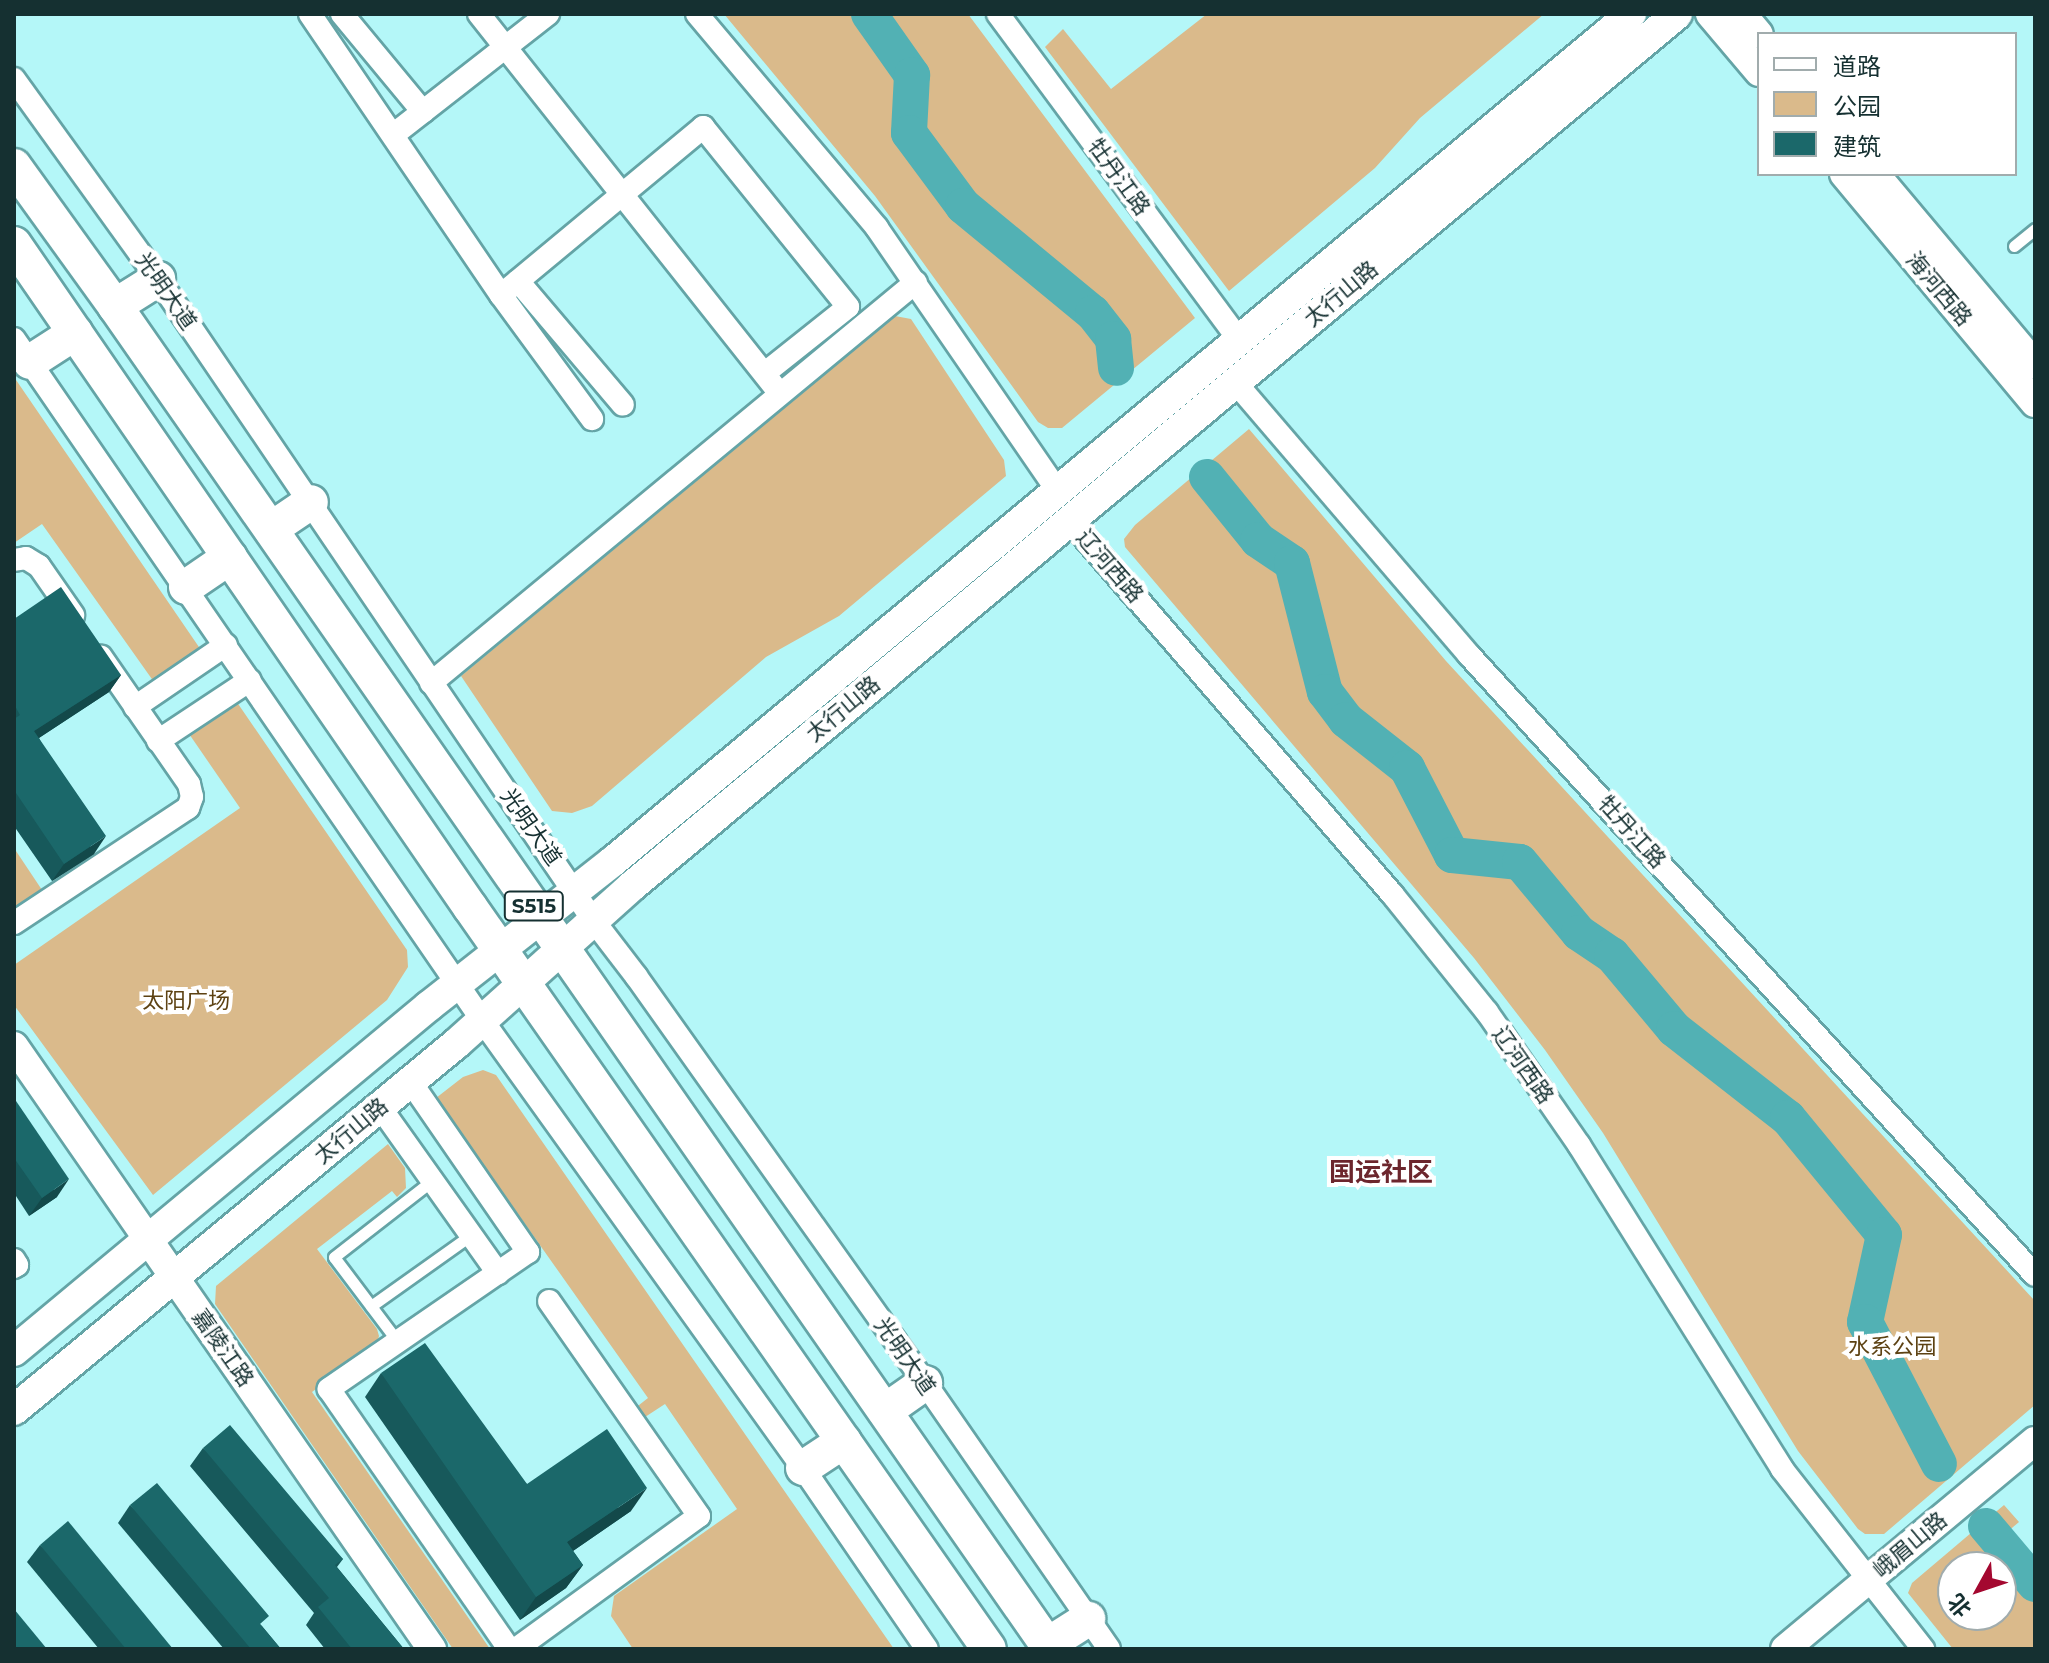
<!DOCTYPE html>
<meta charset="utf-8">
<style>
body{margin:0}
#map{position:relative;width:2049px;height:1663px;overflow:hidden;background:#b4f7f8;font-family:Montserrat,"Noto Sans SC",sans-serif}
div>[style]{position:absolute}
.green>*{inset:0;background:#daba8b}
.river>*{height:36px;margin:-18px;padding:0 18px;transform-origin:18px;border-radius:18px;background:#52b1b4}
.roads{filter:drop-shadow(2px 0 #64a4a6) drop-shadow(-2px 0 #64a4a6) drop-shadow(0 2px #64a4a6) drop-shadow(0 -2px #64a4a6)}
.service>*{height:11px;margin:-5.5px;padding:0 5.5px;transform-origin:5.5px;border-radius:5.5px;background:#fff}
.minor>*{height:22px;margin:-11px;padding:0 11px;transform-origin:11px;border-radius:11px;background:#fff}
.tertiary>*{height:28px;margin:-14px;padding:0 14px;transform-origin:14px;border-radius:14px;background:#fff}
.secondary>*{height:30px;margin:-15px;padding:0 15px;transform-origin:15px;border-radius:15px;background:#fff}
.primary>*{height:34px;margin:-17px;padding:0 17px;transform-origin:17px;border-radius:17px;background:#fff}
.wall>*{inset:0;background:#17595b}
.shaded-wall>*{inset:0;background:#13494a}
.building>*{inset:0;background:#1b686a}
span{translate:-50% -50%;white-space:nowrap;text-align:center;line-height:1.15;-webkit-text-stroke:8px #fff;paint-order:stroke}
.shield-label span{padding:2px 6px;background:#fff;border:2px solid;border-radius:6px;-webkit-text-stroke-width:0}
.shield-label{font-size:20px;color:#153031;font-weight:700}
.street-label{font-size:22px;color:#153031}
.park-label{font-size:22px;color:#5d4213}
.quarter-label{font-size:26px;color:#6c262d;font-weight:700}
.frame{position:absolute;inset:0;border:16px solid #153031;pointer-events:none}
.legend{position:absolute;left:1757px;top:32px;width:260px;height:144px;box-sizing:border-box;background:#fff;border:2px solid #a1acad;margin:0;padding:10px 14px;list-style:none;font-size:24px;color:#153031}
.legend li{display:flex;align-items:center;gap:16px;height:40px}
.legend b{width:40px;border:2px solid #a1acad}
.north{position:absolute;left:1937px;top:1551px;width:80px;height:80px;box-sizing:border-box;background:#fff;border:2px solid #a1acad;border-radius:50%;rotate:230deg;font-size:22px;font-weight:700;line-height:32px;text-align:center;color:#153031}
.north::after{content:'';display:block;margin:auto;width:28px;height:36px;background:#a40830;clip-path:polygon(50% 0,100% 100%,50% 72%,0 100%)}
</style>
<div id="map">
<div class="green">
<div style="clip-path:polygon(724px 14px,968px 14px,1195px 318px,1062px 428px,1048px 428px,1038px 422px,875px 196px)"></div>
<div style="clip-path:polygon(1207px 14px,1544px 14px,1420px 118px,1375px 168px,1229px 291px,1045px 47px,1063px 29px,1111px 89px)"></div>
<div style="clip-path:polygon(895px 316px,911px 319px,1004px 460px,1006px 476px,839px 616px,766px 657px,592px 806px,572px 813px,552px 811px,461px 676px)"></div>
<div style="clip-path:polygon(14px 377px,201px 650px,154px 682px,42px 524px,14px 543px)"></div>
<div style="clip-path:polygon(1249px 429px,1446px 661px,2035px 1301px,2035px 1405px,1884px 1534px,1865px 1534px,1858px 1529px,1798px 1451px,1603px 1133px,1545px 1050px,1474px 958px,1125px 547px,1124px 539px,1135px 525px)"></div>
<div style="clip-path:polygon(232px 695px,407px 950px,408px 967px,387px 1000px,153px 1195px,14px 1005px,14px 965px,240px 808px,185px 728px)"></div>
<div style="clip-path:polygon(14px 848px,42px 890px,14px 908px)"></div>
<div style="clip-path:polygon(483px 1070px,496px 1075px,894px 1649px,633px 1649px,611px 1616px,614px 1596px,737px 1509px,665px 1404px,642px 1419px,634px 1409px,648px 1398px,436px 1098px,463px 1077px)"></div>
<div style="clip-path:polygon(388px 1144px,405px 1168px,406px 1188px,397px 1197px,392px 1191px,317px 1249px,377px 1329px,379px 1336px,377px 1343px,312px 1392px,490px 1649px,453px 1649px,215px 1304px,216px 1286px)"></div>
<div style="clip-path:polygon(evenodd,2004px 1505px,2019px 1522px,2006px 1533px,2035px 1565px,2035px 1649px,1953px 1649px,1908px 1593px,1912px 1583px,2004px 1505px,1953px 1567px,2001px 1567px,2001px 1615px,1953px 1615px,1953px 1567px)"></div>
</div>
<div class="river">
<div style="left:869px;top:14px;width:75px;rotate:54.8deg"></div>
<div style="left:912px;top:75px;width:58px;rotate:93deg"></div>
<div style="left:909px;top:133px;width:91px;rotate:53.5deg"></div>
<div style="left:963px;top:206px;width:168px;rotate:39.5deg"></div>
<div style="left:1093px;top:313px;width:33px;rotate:52deg"></div>
<div style="left:1113px;top:339px;width:29px;rotate:84deg"></div>
<div style="left:1207px;top:477px;width:81px;rotate:51deg"></div>
<div style="left:1258px;top:540px;width:41px;rotate:34.1deg"></div>
<div style="left:1292px;top:563px;width:133px;rotate:75.7deg"></div>
<div style="left:1325px;top:692px;width:35px;rotate:53deg"></div>
<div style="left:1346px;top:720px;width:78px;rotate:38.2deg"></div>
<div style="left:1407px;top:768px;width:98px;rotate:62.7deg"></div>
<div style="left:1452px;top:855px;width:68px;rotate:5.9deg"></div>
<div style="left:1520px;top:862px;width:92px;rotate:50.3deg"></div>
<div style="left:1579px;top:933px;width:40px;rotate:34deg"></div>
<div style="left:1612px;top:955px;width:97px;rotate:50deg"></div>
<div style="left:1674px;top:1029px;width:145px;rotate:38deg"></div>
<div style="left:1788px;top:1118px;width:151px;rotate:50.6deg"></div>
<div style="left:1884px;top:1235px;width:89px;rotate:102.3deg"></div>
<div style="left:1865px;top:1322px;width:160px;rotate:62.5deg"></div>
<div style="left:1986px;top:1526px;width:76px;rotate:49.8deg"></div>
</div>
<div class="roads">
<div class="service">
<div style="left:2014px;top:246px;width:27px;rotate:-39deg"></div>
<div style="left:371px;top:1306px;width:123px;rotate:-35.4deg"></div>
<div style="left:398px;top:1342px;width:106px;rotate:-127deg"></div>
<div style="left:334px;top:1257px;width:125px;rotate:-37.9deg"></div>
</div>
<div class="minor">
<div style="left:310px;top:14px;width:340px;rotate:55.8deg"></div>
<div style="left:501px;top:295px;width:154px;rotate:53.7deg"></div>
<div style="left:342px;top:14px;width:127px;rotate:50.4deg"></div>
<div style="left:479px;top:14px;width:475px;rotate:51.6deg"></div>
<div style="left:697px;top:14px;width:280px;rotate:49.9deg"></div>
<div style="left:877px;top:228px;width:319px;rotate:55.5deg"></div>
<div style="left:998px;top:14px;width:405px;rotate:53.5deg"></div>
<div style="left:14px;top:79px;width:246px;rotate:54.2deg"></div>
<div style="left:158px;top:279px;width:775px;rotate:55.84deg"></div>
<div style="left:593px;top:920px;width:71px;rotate:52.5deg"></div>
<div style="left:636px;top:976px;width:499px;rotate:54.6deg"></div>
<div style="left:925px;top:1383px;width:323px;rotate:55.3deg"></div>
<div style="left:393px;top:135px;width:197px;rotate:-38deg"></div>
<div style="left:518px;top:281px;width:162px;rotate:49.7deg"></div>
<div style="left:501px;top:295px;width:263px;rotate:-39.7deg"></div>
<div style="left:703px;top:127px;width:231px;rotate:51.1deg"></div>
<div style="left:848px;top:307px;width:106px;rotate:141.5deg"></div>
<div style="left:14px;top:339px;width:826px;rotate:55.5deg"></div>
<div style="left:482px;top:1020px;width:551px;rotate:54.38deg"></div>
<div style="left:803px;top:1468px;width:219px;rotate:55.6deg"></div>
<div style="left:1235px;top:382px;width:360px;rotate:49.4deg"></div>
<div style="left:1469px;top:655px;width:839px;rotate:47.61deg"></div>
<div style="left:1070px;top:521px;width:493px;rotate:49.2deg"></div>
<div style="left:1392px;top:894px;width:151px;rotate:51.2deg"></div>
<div style="left:1487px;top:1012px;width:162px;rotate:55.3deg"></div>
<div style="left:1579px;top:1145px;width:382px;rotate:57.9deg"></div>
<div style="left:1782px;top:1469px;width:229px;rotate:51.9deg"></div>
<div style="left:14px;top:560px;width:12px;rotate:-9deg"></div>
<div style="left:26px;top:558px;width:15px;rotate:32deg"></div>
<div style="left:39px;top:566px;width:60px;rotate:55.2deg"></div>
<div style="left:431px;top:683px;width:629px;rotate:-39.58deg"></div>
<div style="left:135px;top:707px;width:110px;rotate:-34.3deg"></div>
<div style="left:158px;top:741px;width:110px;rotate:-33.5deg"></div>
<div style="left:14px;top:923px;width:209px;rotate:-33.5deg"></div>
<div style="left:188px;top:808px;width:12px;rotate:-70deg"></div>
<div style="left:192px;top:797px;width:13px;rotate:-103deg"></div>
<div style="left:189px;top:784px;width:155px;rotate:-124.7deg"></div>
<div style="left:410px;top:1081px;width:208px;rotate:55.4deg"></div>
<div style="left:528px;top:1252px;width:242px;rotate:145.5deg"></div>
<div style="left:329px;top:1389px;width:316px;rotate:55.3deg"></div>
<div style="left:380px;top:1107px;width:204px;rotate:54.6deg"></div>
<div style="left:14px;top:1260px;width:6px;rotate:59deg"></div>
<div style="left:17px;top:1265px;width:4px;rotate:146deg"></div>
<div style="left:516px;top:1649px;width:226px;rotate:-36deg"></div>
<div style="left:699px;top:1516px;width:262px;rotate:-124.9deg"></div>
</div>
<div class="tertiary">
<div style="left:1710px;top:14px;width:76px;rotate:49.8deg"></div>
<div style="left:1742px;top:14px;width:26px;rotate:50deg"></div>
<div style="left:1844px;top:174px;width:298px;rotate:50.2deg"></div>
<div style="left:1875px;top:174px;width:249px;rotate:50deg"></div>
<div style="left:14px;top:1046px;width:734px;rotate:55.27deg"></div>
<div style="left:1785px;top:1649px;width:325px;rotate:-39.8deg"></div>
</div>
<div class="secondary">
<div style="left:14px;top:1351px;width:540px;rotate:-39.74deg"></div>
<div style="left:429px;top:1006px;width:233px;rotate:-38.2deg"></div>
<div style="left:612px;top:862px;width:1326px;rotate:-39.77deg"></div>
<div style="left:14px;top:1410px;width:575px;rotate:-39.64deg"></div>
<div style="left:457px;top:1043px;width:235px;rotate:-41.9deg"></div>
<div style="left:632px;top:886px;width:1361px;rotate:-39.84deg"></div>
</div>
<div class="primary">
<div style="left:14px;top:166px;width:173px;rotate:54.2deg"></div>
<div style="left:115px;top:306px;width:1636px;rotate:55.15deg"></div>
<div style="left:14px;top:244px;width:805px;rotate:55.48deg"></div>
<div style="left:470px;top:907px;width:905px;rotate:55.03deg"></div>
<div style="left:115px;top:306px;width:51px;rotate:-32.1deg"></div>
<div style="left:30px;top:362px;width:54px;rotate:-32.8deg"></div>
<div style="left:271px;top:529px;width:48px;rotate:-34deg"></div>
<div style="left:186px;top:587px;width:53px;rotate:-34.3deg"></div>
<div style="left:885px;top:1411px;width:49px;rotate:-35deg"></div>
<div style="left:803px;top:1468px;width:49px;rotate:-33.4deg"></div>
<div style="left:1047px;top:1645px;width:49px;rotate:-32.4deg"></div>
</div>
</div>
<div class="wall">
<div style="clip-path:polygon(14px 619px,121px 675px,109px 692px,39px 738px,94px 854px,52px 881px,14px 826px)"></div>
<div style="clip-path:polygon(14px 1098px,57px 1197px,29px 1216px,14px 1193px)"></div>
<div style="clip-path:polygon(381px 1373px,527px 1484px,631px 1511px,573px 1551px,583px 1565px,566px 1588px,520px 1620px,365px 1397px)"></div>
<div style="clip-path:polygon(203px 1448px,343px 1559px,337px 1567px,404px 1649px,325px 1649px,306px 1625px,314px 1613px,190px 1466px)"></div>
<div style="clip-path:polygon(130px 1505px,262px 1626px,281px 1649px,224px 1649px,118px 1523px)"></div>
<div style="clip-path:polygon(40px 1545px,173px 1649px,99px 1649px,27px 1562px)"></div>
</div>
<div class="shaded-wall">
<div style="clip-path:polygon(121px 675px,109px 692px,22px 749px,34px 731px)"></div>
<div style="clip-path:polygon(106px 836px,94px 854px,52px 881px,64px 864px)"></div>
<div style="clip-path:polygon(69px 1179px,57px 1197px,29px 1216px,42px 1198px)"></div>
<div style="clip-path:polygon(647px 1488px,631px 1511px,551px 1566px,567px 1542px)"></div>
<div style="clip-path:polygon(583px 1565px,566px 1588px,520px 1620px,536px 1597px)"></div>
</div>
<div class="building">
<div style="clip-path:polygon(61px 587px,121px 675px,34px 731px,106px 836px,64px 864px,14px 790px,14px 719px,20px 715px,14px 704px,14px 619px)"></div>
<div style="clip-path:polygon(14px 1098px,69px 1179px,42px 1198px,14px 1158px)"></div>
<div style="clip-path:polygon(425px 1343px,527px 1484px,607px 1429px,647px 1488px,567px 1542px,583px 1565px,536px 1597px,381px 1373px)"></div>
<div style="clip-path:polygon(230px 1425px,343px 1559px,335px 1565px,404px 1649px,352px 1649px,318px 1607px,329px 1598px,203px 1448px)"></div>
<div style="clip-path:polygon(157px 1483px,269px 1616px,260px 1624px,281px 1649px,251px 1649px,130px 1505px)"></div>
<div style="clip-path:polygon(68px 1521px,173px 1649px,126px 1649px,40px 1545px)"></div>
<div style="clip-path:polygon(14px 1609px,47px 1649px,14px 1649px)"></div>
</div>
<div class="shield-label">
<span style="left:534px;top:906px">S515</span>
</div>
<div class="street-label">
<span style="left:1119px;top:177px;rotate:54deg">牡丹江路</span>
<span style="left:1939px;top:289px;rotate:50deg">海河西路</span>
<span style="left:166px;top:291px;rotate:55deg">光明大道</span>
<span style="left:1341px;top:294px;rotate:-40deg">太行山路</span>
<span style="left:1110px;top:566px;rotate:49deg">辽河西路</span>
<span style="left:843px;top:709px;rotate:-40deg">太行山路</span>
<span style="left:531px;top:827px;rotate:55deg">光明大道</span>
<span style="left:1632px;top:832px;rotate:48deg">牡丹江路</span>
<span style="left:1523px;top:1065px;rotate:55deg">辽河西路</span>
<span style="left:351px;top:1131px;rotate:-40deg">太行山路</span>
<span style="left:223px;top:1348px;rotate:55deg">嘉陵江路</span>
<span style="left:905px;top:1356px;rotate:55deg">光明大道</span>
<span style="left:1910px;top:1545px;rotate:-40deg">峨眉山路</span>
</div>
<div class="park-label">
<span style="left:186px;top:1001px">太阳广场</span>
<span style="left:1892px;top:1347px">水系公园</span>
</div>
<div class="quarter-label">
<span style="left:1381px;top:1173px">国运社区</span>
</div>
<div class="frame"></div>
<ul class="legend">
<li><b style="height:10px;background:#fff"></b>道路</li>
<li><b style="height:22px;background:#daba8b"></b>公园</li>
<li><b style="height:22px;background:#1b686a"></b>建筑</li>
</ul>
<div class="north">北</div>
</div>
